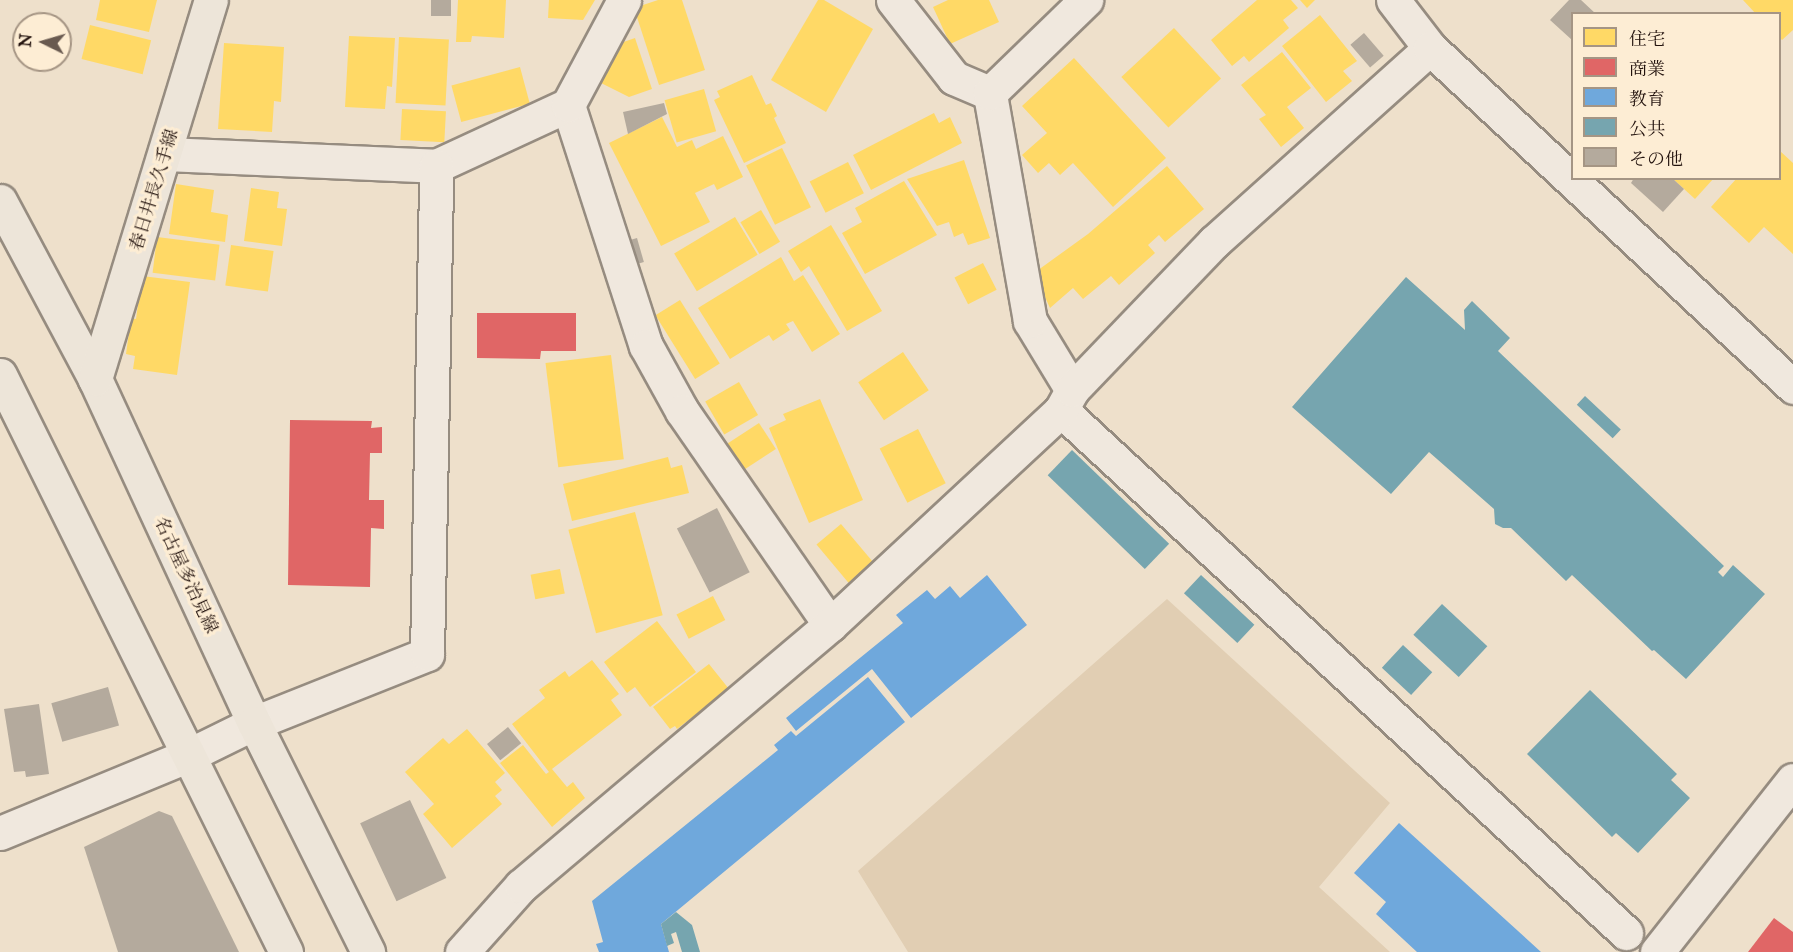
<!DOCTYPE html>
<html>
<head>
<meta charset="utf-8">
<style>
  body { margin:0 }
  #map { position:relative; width:1793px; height:952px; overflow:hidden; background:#eee0cb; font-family:"IM FELL Great Primer","Noto Serif JP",serif }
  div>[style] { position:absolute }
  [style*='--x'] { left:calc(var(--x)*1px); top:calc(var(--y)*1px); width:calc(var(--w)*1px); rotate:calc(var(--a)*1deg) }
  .green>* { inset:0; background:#e1ceb3 }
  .homes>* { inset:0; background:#ffd966; transform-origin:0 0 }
  .shops>* { inset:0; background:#e06666 }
  .schools>* { inset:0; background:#6fa8dc }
  .public>* { inset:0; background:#76a5af; transform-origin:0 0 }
  .building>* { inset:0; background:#b4aa9d; transform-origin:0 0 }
  .roads { filter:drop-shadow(2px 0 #968c80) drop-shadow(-2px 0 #968c80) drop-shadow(0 2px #968c80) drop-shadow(0 -2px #968c80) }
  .pedestrian>* { height:33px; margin:-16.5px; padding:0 16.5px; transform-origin:16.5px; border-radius:16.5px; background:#f0e8de }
  .minor>* { height:33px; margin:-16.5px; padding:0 16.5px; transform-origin:16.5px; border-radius:16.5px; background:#f0e8de }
  .tertiary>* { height:33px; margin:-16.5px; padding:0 16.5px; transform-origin:16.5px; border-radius:16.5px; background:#f0e8de }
  .primary>* { height:33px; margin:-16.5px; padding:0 16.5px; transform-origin:16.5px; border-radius:16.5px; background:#ede5d9 }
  span { translate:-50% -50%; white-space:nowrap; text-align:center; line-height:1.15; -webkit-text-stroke:6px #fdedd4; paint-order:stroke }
  .street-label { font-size:18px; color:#22120d }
  .legend { position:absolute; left:1571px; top:12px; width:210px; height:168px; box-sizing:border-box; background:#fdedd4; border:2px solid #a59584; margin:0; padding:8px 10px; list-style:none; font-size:18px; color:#22120d }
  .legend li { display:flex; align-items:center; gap:12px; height:30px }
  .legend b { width:30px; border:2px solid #a59584 }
  .north { position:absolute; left:12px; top:12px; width:60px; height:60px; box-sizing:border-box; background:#fdedd4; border:2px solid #a59584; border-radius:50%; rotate:275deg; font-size:16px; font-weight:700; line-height:24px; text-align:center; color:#22120d }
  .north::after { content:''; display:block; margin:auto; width:21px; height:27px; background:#695a50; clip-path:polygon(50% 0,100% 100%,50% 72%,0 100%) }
</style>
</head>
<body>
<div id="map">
  <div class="green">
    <div style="clip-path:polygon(1167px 599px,1390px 803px,1319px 887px,1390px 952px,908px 952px,858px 871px)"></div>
  </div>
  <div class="homes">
    <div style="clip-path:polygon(100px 0,157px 0,149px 32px,96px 20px)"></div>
    <div style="clip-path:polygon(458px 0,506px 0,504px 38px,472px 36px,471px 42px,456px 42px)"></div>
    <div style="clip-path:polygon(549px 0,595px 0,583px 20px,548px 18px)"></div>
    <div style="clip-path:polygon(658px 0,682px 0,705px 70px,659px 85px,634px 8px)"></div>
    <div style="clip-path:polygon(818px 0,824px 0,873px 29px,826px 112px,771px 80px)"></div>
    <div style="clip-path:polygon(948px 0,989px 0,999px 22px,950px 44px,933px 7px)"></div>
    <div style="clip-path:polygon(1257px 0,1291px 0,1298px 8px,1283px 20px,1289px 28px,1249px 62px,1244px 56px,1232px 66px,1211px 40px)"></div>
    <div style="clip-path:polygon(1300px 0,1315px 0,1307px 8px)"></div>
    <div style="clip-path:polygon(1743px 0,1793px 0,1793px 30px,1782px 40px,1780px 38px,1780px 14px,1756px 14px)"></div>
    <div style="clip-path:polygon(1320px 15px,1357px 61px,1343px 71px,1352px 81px,1326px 102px,1282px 46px)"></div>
    <div style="left:90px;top:25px;width:63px;height:35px;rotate:14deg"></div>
    <div style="left:1174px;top:28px;width:69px;height:72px;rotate:47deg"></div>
    <div style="clip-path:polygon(349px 36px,395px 38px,392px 87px,387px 86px,385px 109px,345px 107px)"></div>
    <div style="left:399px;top:37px;width:50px;height:66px;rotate:3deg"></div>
    <div style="clip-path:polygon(635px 38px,652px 89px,629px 97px,597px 81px,615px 45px)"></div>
    <div style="clip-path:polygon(224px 43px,284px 47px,281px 102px,274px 101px,272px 132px,218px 129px)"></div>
    <div style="clip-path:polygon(1282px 52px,1311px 88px,1287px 107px,1304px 128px,1281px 147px,1259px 119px,1266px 115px,1241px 85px)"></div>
    <div style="clip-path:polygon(1074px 58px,1166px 158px,1113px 207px,1073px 163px,1060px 175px,1049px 163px,1038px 173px,1022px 155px,1047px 133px,1022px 106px)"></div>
    <div style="left:520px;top:67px;width:38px;height:71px;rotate:75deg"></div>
    <div style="clip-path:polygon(752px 75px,766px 105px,771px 103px,777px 116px,774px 118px,786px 143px,744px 163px,714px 100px,720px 97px,717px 91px)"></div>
    <div style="left:704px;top:89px;width:44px;height:41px;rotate:74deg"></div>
    <div style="left:402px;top:109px;width:44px;height:31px;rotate:3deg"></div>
    <div style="clip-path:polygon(934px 113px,939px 123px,950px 117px,962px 143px,871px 190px,853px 155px)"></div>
    <div style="clip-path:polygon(662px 117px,677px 147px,692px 140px,696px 149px,723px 136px,743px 177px,717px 190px,714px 184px,695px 193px,710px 222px,661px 246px,609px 143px)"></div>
    <div style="left:782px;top:148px;width:66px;height:40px;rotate:64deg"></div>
    <div style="clip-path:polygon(1780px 151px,1793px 163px,1793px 254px,1764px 227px,1749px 243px,1711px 207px,1737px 178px,1780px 178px)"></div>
    <div style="clip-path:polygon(964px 160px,990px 238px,968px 245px,963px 233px,954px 237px,949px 222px,937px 226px,907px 179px)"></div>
    <div style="left:848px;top:162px;width:35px;height:43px;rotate:63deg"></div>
    <div style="clip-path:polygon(1167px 166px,1204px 209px,1165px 242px,1159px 235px,1148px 245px,1155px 253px,1119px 285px,1111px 276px,1083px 299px,1073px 288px,1050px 308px,1034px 273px,1088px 234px)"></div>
    <div style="clip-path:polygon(1672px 178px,1714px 178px,1695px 199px)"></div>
    <div style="clip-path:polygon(904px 181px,937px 235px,865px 274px,842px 233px,862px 222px,855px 208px)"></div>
    <div style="clip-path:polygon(176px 184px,214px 190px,211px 212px,228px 215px,225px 242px,169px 234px)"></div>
    <div style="clip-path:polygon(251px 188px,279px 192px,277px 208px,287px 209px,282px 246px,244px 241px)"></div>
    <div style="left:761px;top:210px;width:37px;height:24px;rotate:59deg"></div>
    <div style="left:735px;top:217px;width:44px;height:71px;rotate:59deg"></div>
    <div style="clip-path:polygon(831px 225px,882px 311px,847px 331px,809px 266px,801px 272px,788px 251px)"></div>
    <div style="left:157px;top:237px;width:63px;height:36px;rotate:7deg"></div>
    <div style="left:231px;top:245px;width:43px;height:41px;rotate:8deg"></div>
    <div style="clip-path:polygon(781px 257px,794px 281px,803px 275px,840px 334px,812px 352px,793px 321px,786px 324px,790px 330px,773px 341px,769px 335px,730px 359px,698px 308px)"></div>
    <div style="left:983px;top:263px;width:30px;height:32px;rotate:63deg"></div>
    <div style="clip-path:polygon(142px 276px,190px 282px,177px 375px,133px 369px,135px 356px,126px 354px,131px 318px,136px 319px)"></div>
    <div style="left:680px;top:300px;width:75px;height:29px;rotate:58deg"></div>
    <div style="left:903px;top:352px;width:46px;height:54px;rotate:56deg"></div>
    <div style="left:611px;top:355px;width:105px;height:66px;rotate:83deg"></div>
    <div style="left:739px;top:382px;width:38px;height:39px;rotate:60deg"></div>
    <div style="clip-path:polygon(820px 399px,863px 500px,809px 523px,769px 428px,786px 420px,783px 414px)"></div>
    <div style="left:759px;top:423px;width:31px;height:38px;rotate:57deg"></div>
    <div style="left:918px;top:429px;width:61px;height:43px;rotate:63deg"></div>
    <div style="clip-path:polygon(668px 457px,671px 468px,682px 465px,689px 493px,572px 521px,563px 484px)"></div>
    <div style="left:635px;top:512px;width:107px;height:69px;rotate:75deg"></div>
    <div style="left:841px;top:524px;width:53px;height:32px;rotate:50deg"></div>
    <div style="left:560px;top:569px;width:25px;height:30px;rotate:79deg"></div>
    <div style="left:713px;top:596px;width:27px;height:41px;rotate:63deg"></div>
    <div style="clip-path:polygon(657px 621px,696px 672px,650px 707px,635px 687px,627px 693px,604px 662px)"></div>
    <div style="clip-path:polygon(592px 660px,619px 694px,611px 700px,622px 715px,552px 769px,567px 787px,573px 782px,585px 798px,552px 827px,500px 763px,523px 745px,546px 774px,549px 772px,512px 724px,545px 698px,539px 690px,565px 671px,569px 677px)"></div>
    <div style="clip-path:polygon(709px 664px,729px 689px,677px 729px,675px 726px,670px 729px,653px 707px)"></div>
    <div style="clip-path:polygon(467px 729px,505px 773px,495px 782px,502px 790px,495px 796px,502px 804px,452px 848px,423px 814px,434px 804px,405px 772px,443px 738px,449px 744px)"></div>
  </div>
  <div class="shops">
    <div style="clip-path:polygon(477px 313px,576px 313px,576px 351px,541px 351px,540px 359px,477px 358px)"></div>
    <div style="clip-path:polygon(290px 420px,372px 421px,371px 428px,382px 427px,382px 453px,370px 453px,369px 500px,384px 500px,384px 529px,371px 528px,370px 587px,288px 585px)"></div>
    <div style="clip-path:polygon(1774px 918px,1793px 932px,1793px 952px,1748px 952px)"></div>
  </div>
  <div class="schools">
    <div style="clip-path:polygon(987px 575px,1027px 625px,911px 718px,872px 669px,796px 731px,786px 718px,903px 623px,896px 615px,927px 590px,935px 599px,950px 586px,960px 598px)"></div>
    <div style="clip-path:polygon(868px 677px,905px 722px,661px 924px,669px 952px,599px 952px,596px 944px,603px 942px,592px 901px,778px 750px,774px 745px,791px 731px,796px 736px)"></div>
    <div style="clip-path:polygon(1399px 823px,1541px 952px,1417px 952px,1376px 914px,1386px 902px,1354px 873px)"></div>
  </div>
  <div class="public">
    <div style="clip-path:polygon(1406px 277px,1465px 330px,1464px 310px,1472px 301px,1510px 338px,1498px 351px,1724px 566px,1718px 572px,1723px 577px,1733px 565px,1765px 594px,1686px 679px,1654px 650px,1652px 651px,1572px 575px,1566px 581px,1511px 528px,1503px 528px,1495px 524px,1494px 509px,1429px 452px,1391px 494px,1292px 407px)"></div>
    <div style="left:1585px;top:396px;width:49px;height:12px;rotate:43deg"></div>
    <div style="left:1072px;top:450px;width:135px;height:35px;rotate:44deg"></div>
    <div style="left:1201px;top:575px;width:73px;height:25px;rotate:43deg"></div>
    <div style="left:1442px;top:604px;width:62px;height:42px;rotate:43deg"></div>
    <div style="left:1403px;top:645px;width:40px;height:31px;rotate:43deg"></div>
    <div style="clip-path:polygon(1590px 690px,1677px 774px,1671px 780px,1690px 798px,1638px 853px,1616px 833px,1612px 837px,1527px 754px)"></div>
    <div style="clip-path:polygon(676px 912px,692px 925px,700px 952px,682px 952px,676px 932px,671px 934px,674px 943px,667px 946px,661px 924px)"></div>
  </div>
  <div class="building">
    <div style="left:431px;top:0;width:20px;height:16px"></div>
    <div style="clip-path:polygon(1569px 0,1581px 0,1596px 14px,1572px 14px,1572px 40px,1550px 20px)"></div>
    <div style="left:1364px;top:33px;width:30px;height:18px;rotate:49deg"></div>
    <div style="clip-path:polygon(664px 103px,667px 114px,628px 134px,623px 112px)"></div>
    <div style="clip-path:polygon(1634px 178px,1672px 178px,1684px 189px,1663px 212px,1631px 183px)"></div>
    <div style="left:637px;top:238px;width:25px;height:16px;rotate:74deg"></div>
    <div style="left:717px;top:508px;width:72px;height:45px;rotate:63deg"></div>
    <div style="left:108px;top:687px;width:40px;height:59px;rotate:74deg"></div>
    <div style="clip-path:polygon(39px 704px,49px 774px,26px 777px,25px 771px,14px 772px,4px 709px)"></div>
    <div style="left:508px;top:727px;width:21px;height:27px;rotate:51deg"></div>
    <div style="left:410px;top:800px;width:86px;height:55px;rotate:65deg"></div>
    <div style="clip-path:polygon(159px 811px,172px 816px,239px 952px,118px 952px,84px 847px)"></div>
  </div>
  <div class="roads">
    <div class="pedestrian">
      <div style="--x:1061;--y:410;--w:770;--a:42.79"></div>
    </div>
    <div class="minor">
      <div style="--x:893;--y:0;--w:99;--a:52"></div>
      <div style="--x:954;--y:78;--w:39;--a:23"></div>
      <div style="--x:568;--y:105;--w:253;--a:72.1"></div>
      <div style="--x:646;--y:346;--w:74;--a:61"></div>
      <div style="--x:682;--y:411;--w:260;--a:55.3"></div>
      <div style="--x:165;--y:154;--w:271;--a:2.5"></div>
      <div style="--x:436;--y:166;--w:145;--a:-24.8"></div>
      <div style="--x:568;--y:105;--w:119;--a:-61.9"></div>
      <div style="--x:1072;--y:390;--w:81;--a:-121.3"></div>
      <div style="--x:1030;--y:321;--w:231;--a:-100"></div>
      <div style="--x:990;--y:93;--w:134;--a:-44.1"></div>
      <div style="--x:0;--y:833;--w:204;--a:-22.4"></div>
      <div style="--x:189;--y:755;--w:72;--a:-26.2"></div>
      <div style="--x:254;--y:723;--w:186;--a:-21.7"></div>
      <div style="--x:427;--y:654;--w:488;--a:-88.9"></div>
      <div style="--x:462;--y:952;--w:89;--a:-48.2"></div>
      <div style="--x:521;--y:886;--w:404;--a:-40.2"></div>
      <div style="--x:830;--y:625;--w:316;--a:-42.9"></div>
      <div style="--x:1061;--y:410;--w:23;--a:-61"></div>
      <div style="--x:1072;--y:390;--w:205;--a:-46.2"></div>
      <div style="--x:1214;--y:242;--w:290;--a:-41.9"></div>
    </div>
    <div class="tertiary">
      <div style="--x:1393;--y:0;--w:61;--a:52.4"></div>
      <div style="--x:1430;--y:48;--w:497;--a:43"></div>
      <div style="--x:1657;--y:952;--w:219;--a:-51.7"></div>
    </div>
    <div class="primary">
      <div style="--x:0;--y:201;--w:202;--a:61.9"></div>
      <div style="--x:95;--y:379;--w:379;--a:65.2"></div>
      <div style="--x:254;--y:723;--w:256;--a:63.5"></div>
      <div style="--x:0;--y:375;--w:644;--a:63.63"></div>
      <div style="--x:95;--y:379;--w:396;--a:-73"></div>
    </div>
  </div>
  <div class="street-label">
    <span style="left:154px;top:190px;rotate:-73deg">春日井長久手線</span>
    <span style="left:186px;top:575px;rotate:65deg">名古屋多治見線</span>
  </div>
  <ul class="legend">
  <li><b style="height:16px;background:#ffd966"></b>住宅</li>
  <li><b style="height:16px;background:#e06666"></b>商業</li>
  <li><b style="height:16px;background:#6fa8dc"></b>教育</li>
  <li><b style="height:16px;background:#76a5af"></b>公共</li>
  <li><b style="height:16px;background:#b4aa9d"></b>その他</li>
  </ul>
  <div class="north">N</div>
</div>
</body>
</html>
